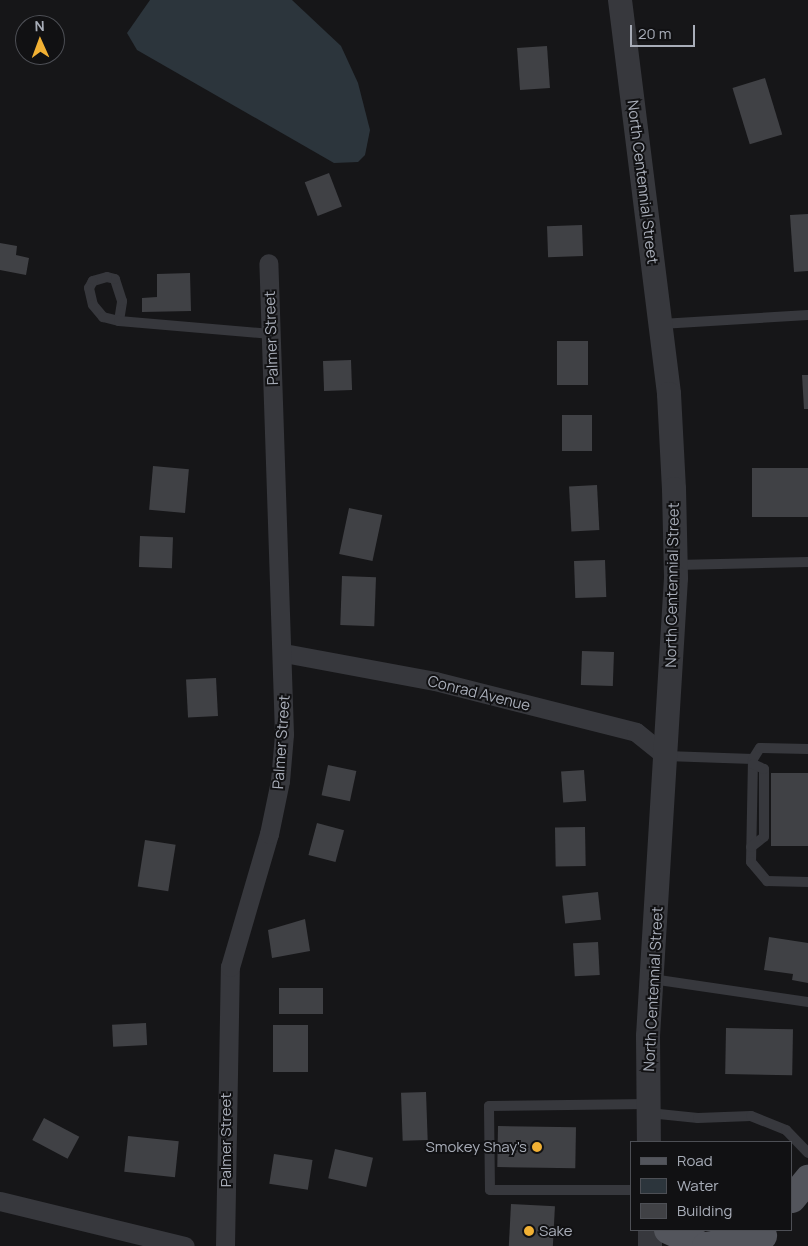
<!DOCTYPE html>
<html>
<head>
<meta charset="utf-8">
<style>
  body { margin:0 }
  #map { position:relative; width:808px; height:1246px; overflow:hidden; background:#161618; font-family:Manrope,sans-serif }
  div>[style] { position:absolute }
  [style*='--x'] { left:calc(var(--x)*1px); top:calc(var(--y)*1px); width:calc(var(--w)*1px); rotate:calc(var(--a)*1deg) }
  .water>* { inset:0; background:#2c353c }
  .building>* { inset:0; background:#404145; transform-origin:0 0 }
  .service>* { height:10px; margin:-5px; padding:0 5px; transform-origin:5px; border-radius:5px; background:#37383d }
  .minor>* { height:19px; margin:-9.5px; padding:0 9.5px; transform-origin:9.5px; border-radius:9.5px; background:#37383d }
  .tertiary>* { height:24px; margin:-12px; padding:0 12px; transform-origin:12px; border-radius:12px; background:#37383d }
  .primary>* { height:28px; margin:-14px; padding:0 14px; transform-origin:14px; border-radius:14px; background:#53555c }
  .dots>* { width:14px; height:14px; translate:-50% -50%; box-sizing:border-box; border:2px solid #111113; border-radius:50% }
  span { translate:-50% -50%; white-space:nowrap; text-align:center; line-height:1.15; -webkit-text-stroke:4px #111113; paint-order:stroke }
  .street-label { font-size:15px; color:#a8adb8 }
  .poi-label { font-size:15px; color:#a8adb8 }
  .right { translate:-100% -50%; text-align:right }
  .left { translate:0 -50%; text-align:left }
  .legend { position:absolute; left:630px; top:1141px; width:162px; height:90px; box-sizing:border-box; background:#111113; border:1px solid #4d4f55; margin:0; padding:6px 9px; list-style:none; font-size:15px; color:#a8adb8 }
  .legend li { display:flex; align-items:center; gap:10px; height:25px }
  .legend b { width:25px; border:1px solid #4d4f55 }
  .north { position:absolute; left:15px; top:15px; width:50px; height:50px; box-sizing:border-box; background:#111113; border:1px solid #4d4f55; border-radius:50%; rotate:358deg; font-size:14px; font-weight:700; line-height:20px; text-align:center; color:#a8adb8 }
  .north::after { content:''; display:block; margin:auto; width:18px; height:22px; background:#f2b134; clip-path:polygon(50% 0,100% 100%,50% 72%,0 100%) }
  .scale { position:absolute; left:630px; top:25px; width:65px; height:22px; box-sizing:border-box; border:2px solid #a8adb8; border-top:0; padding-left:6px; font-size:15px; line-height:18px; white-space:nowrap; color:#a8adb8; -webkit-text-stroke:4px #111113; paint-order:stroke }
</style>
</head>
<body>
<div id="map">
  <div class="water">
    <div style="clip-path:polygon(150px 0,292px 0,341px 46px,358px 83px,370px 130px,365px 155px,358px 162px,334px 163px,137px 50px,127px 33px)"></div>
  </div>
  <div class="building">
    <div style="left:547px;top:46px;width:42px;height:30px;rotate:86deg"></div>
    <div style="left:765px;top:78px;width:59px;height:34px;rotate:73deg"></div>
    <div style="left:329px;top:173px;width:36px;height:26px;rotate:69deg"></div>
    <div style="clip-path:polygon(808px 214px,808px 271px,794px 272px,790px 215px)"></div>
    <div style="left:582px;top:225px;width:31px;height:35px;rotate:88deg"></div>
    <div style="clip-path:polygon(0 243px,17px 246px,16px 255px,29px 258px,26px 275px,0 270px)"></div>
    <div style="clip-path:polygon(190px 273px,191px 311px,142px 312px,142px 298px,157px 297px,157px 274px)"></div>
    <div style="left:557px;top:341px;width:31px;height:44px"></div>
    <div style="left:351px;top:360px;width:30px;height:28px;rotate:88deg"></div>
    <div style="clip-path:polygon(802px 375px,808px 375px,808px 409px,804px 409px)"></div>
    <div style="left:592px;top:415px;width:36px;height:30px;rotate:90deg"></div>
    <div style="left:153px;top:466px;width:36px;height:44px;rotate:5deg"></div>
    <div style="left:808px;top:468px;width:49px;height:56px;rotate:90deg"></div>
    <div style="left:597px;top:485px;width:45px;height:28px;rotate:87deg"></div>
    <div style="left:349px;top:508px;width:34px;height:47px;rotate:12deg"></div>
    <div style="left:140px;top:536px;width:33px;height:31px;rotate:2deg"></div>
    <div style="left:605px;top:560px;width:37px;height:31px;rotate:88deg"></div>
    <div style="left:342px;top:576px;width:34px;height:49px;rotate:2deg"></div>
    <div style="left:582px;top:651px;width:32px;height:34px;rotate:2deg"></div>
    <div style="left:216px;top:678px;width:38px;height:30px;rotate:87deg"></div>
    <div style="left:328px;top:765px;width:29px;height:31px;rotate:12deg"></div>
    <div style="left:584px;top:770px;width:31px;height:23px;rotate:86deg"></div>
    <div style="left:771px;top:773px;width:37px;height:73px"></div>
    <div style="left:317px;top:823px;width:28px;height:33px;rotate:15deg"></div>
    <div style="left:585px;top:827px;width:39px;height:30px;rotate:89deg"></div>
    <div style="left:145px;top:840px;width:31px;height:47px;rotate:9deg"></div>
    <div style="left:598px;top:892px;width:28px;height:36px;rotate:84deg"></div>
    <div style="clip-path:polygon(305px 919px,310px 951px,272px 958px,268px 930px)"></div>
    <div style="clip-path:polygon(769px 937px,808px 943px,808px 983px,792px 980px,793px 974px,764px 970px)"></div>
    <div style="left:598px;top:942px;width:33px;height:25px;rotate:87deg"></div>
    <div style="left:279px;top:988px;width:44px;height:26px"></div>
    <div style="left:146px;top:1023px;width:22px;height:34px;rotate:87deg"></div>
    <div style="left:273px;top:1025px;width:35px;height:47px"></div>
    <div style="left:726px;top:1028px;width:67px;height:46px;rotate:1deg"></div>
    <div style="left:426px;top:1092px;width:48px;height:25px;rotate:88deg"></div>
    <div style="left:44px;top:1118px;width:40px;height:25px;rotate:28deg"></div>
    <div style="left:498px;top:1126px;width:78px;height:41px;rotate:1deg"></div>
    <div style="left:128px;top:1136px;width:51px;height:36px;rotate:6deg"></div>
    <div style="left:335px;top:1149px;width:39px;height:30px;rotate:13deg"></div>
    <div style="left:274px;top:1154px;width:39px;height:30px;rotate:9deg"></div>
    <div style="left:511px;top:1204px;width:44px;height:42px;rotate:3deg"></div>
  </div>
  <div class="service">
    <div style="--x:119;--y:321;--w:20;--a:-81"></div>
    <div style="--x:122;--y:301;--w:23;--a:-108"></div>
    <div style="--x:115;--y:279;--w:8;--a:-166"></div>
    <div style="--x:107;--y:277;--w:15;--a:164"></div>
    <div style="--x:93;--y:281;--w:8;--a:120"></div>
    <div style="--x:89;--y:288;--w:17;--a:77"></div>
    <div style="--x:93;--y:305;--w:16;--a:50"></div>
    <div style="--x:103;--y:317;--w:16;--a:14"></div>
    <div style="--x:119;--y:321;--w:153;--a:4.9"></div>
    <div style="--x:661;--y:324;--w:147;--a:-3.5"></div>
    <div style="--x:676;--y:565;--w:132;--a:-1.3"></div>
    <div style="--x:666;--y:756;--w:87;--a:2"></div>
    <div style="--x:753;--y:759;--w:103;--a:91.1"></div>
    <div style="--x:751;--y:862;--w:25;--a:50"></div>
    <div style="--x:767;--y:881;--w:41;--a:1.4"></div>
    <div style="--x:753;--y:759;--w:13;--a:-58"></div>
    <div style="--x:760;--y:748;--w:48;--a:1.2"></div>
    <div style="--x:751;--y:847;--w:16;--a:-38"></div>
    <div style="--x:764;--y:837;--w:68;--a:-90"></div>
    <div style="--x:764;--y:769;--w:12;--a:-156"></div>
    <div style="--x:652;--y:979;--w:158;--a:8.4"></div>
    <div style="--x:649;--y:1113;--w:49;--a:5.8"></div>
    <div style="--x:698;--y:1118;--w:53;--a:-2.2"></div>
    <div style="--x:751;--y:1116;--w:38;--a:22"></div>
    <div style="--x:786;--y:1130;--w:32;--a:46"></div>
    <div style="--x:632;--y:1190;--w:142;--a:180"></div>
    <div style="--x:490;--y:1190;--w:84;--a:-90.7"></div>
    <div style="--x:489;--y:1106;--w:160;--a:-0.7"></div>
  </div>
  <div class="minor">
    <div style="--x:284;--y:653;--w:154;--a:10.5"></div>
    <div style="--x:435;--y:681;--w:207;--a:14.2"></div>
    <div style="--x:636;--y:732;--w:38;--a:39"></div>
    <div style="--x:0;--y:1201;--w:190;--a:13.7"></div>
    <div style="--x:225;--y:1246;--w:279;--a:-89"></div>
    <div style="--x:230;--y:967;--w:139;--a:-73.7"></div>
    <div style="--x:269;--y:834;--w:54;--a:-78.3"></div>
    <div style="--x:280;--y:781;--w:47;--a:-85.1"></div>
    <div style="--x:284;--y:734;--w:471;--a:-91.9"></div>
  </div>
  <div class="tertiary">
    <div style="--x:620;--y:0;--w:397;--a:82.9"></div>
    <div style="--x:669;--y:394;--w:95;--a:87"></div>
    <div style="--x:674;--y:489;--w:89;--a:88.7"></div>
    <div style="--x:676;--y:578;--w:459;--a:93.5"></div>
    <div style="--x:648;--y:1036;--w:106;--a:89.5"></div>
    <div style="--x:650;--y:1230;--w:16;--a:90"></div>
  </div>
  <div class="primary">
    <div style="--x:792;--y:1199;--w:26;--a:-51"></div>
    <div style="--x:668;--y:1230;--w:38;--a:25"></div>
    <div style="--x:706;--y:1246;--w:58;--a:-10"></div>
  </div>
  <div class="dots">
    <div style="left:537px;top:1147px;background:#f2b134"></div>
    <div style="left:529px;top:1231px;background:#f2b134"></div>
  </div>
  <div class="street-label">
    <span style="left:643px;top:182px;rotate:83deg">North Centennial Street</span>
    <span style="left:271px;top:338px;rotate:-92deg">Palmer Street</span>
    <span style="left:672px;top:585px;rotate:-89deg">North Centennial Street</span>
    <span style="left:479px;top:693px;rotate:14deg">Conrad Avenue</span>
    <span style="left:281px;top:742px;rotate:-86deg">Palmer Street</span>
    <span style="left:653px;top:989px;rotate:-87deg">North Centennial Street</span>
    <span style="left:226px;top:1140px;rotate:-90deg">Palmer Street</span>
  </div>
  <div class="poi-label">
    <span class="right" style="left:527px;top:1147px">Smokey Shay's</span>
    <span class="left" style="left:539px;top:1231px">Sake</span>
  </div>
  <ul class="legend">
  <li><b style="height:6px;background:#53555c"></b>Road</li>
  <li><b style="height:14px;background:#2c353c"></b>Water</li>
  <li><b style="height:14px;background:#404145"></b>Building</li>
  </ul>
  <div class="north">N</div>
  <div class="scale">20 m</div>
</div>
</body>
</html>
